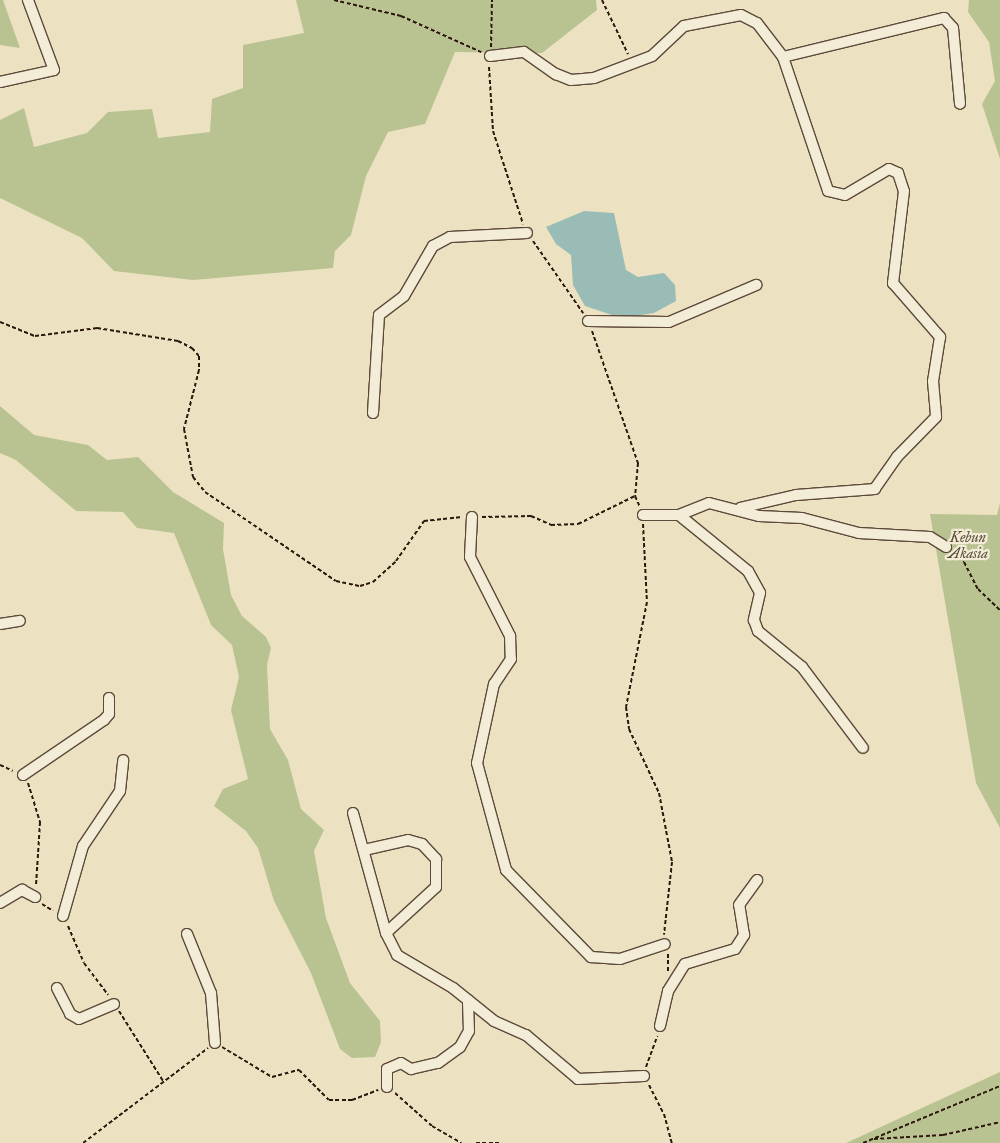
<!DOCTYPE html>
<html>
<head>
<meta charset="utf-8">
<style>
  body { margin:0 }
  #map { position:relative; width:1000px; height:1143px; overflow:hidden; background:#ece2c1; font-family:"IM FELL Great Primer",serif }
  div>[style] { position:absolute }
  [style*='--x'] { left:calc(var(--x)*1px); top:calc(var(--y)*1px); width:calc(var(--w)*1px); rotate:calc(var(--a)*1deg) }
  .green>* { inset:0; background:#b9c392 }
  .water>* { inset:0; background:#99bdb6 }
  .path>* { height:2px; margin-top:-1px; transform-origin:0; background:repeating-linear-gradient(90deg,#2d160d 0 4px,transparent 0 6.5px) }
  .roads { filter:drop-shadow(1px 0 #5d493a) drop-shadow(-1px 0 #5d493a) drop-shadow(0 1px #5d493a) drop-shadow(0 -1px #5d493a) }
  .minor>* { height:10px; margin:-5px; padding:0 5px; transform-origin:5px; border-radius:5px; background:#f3ecd7 }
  span { translate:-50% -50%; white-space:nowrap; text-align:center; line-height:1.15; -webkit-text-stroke:4.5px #f3ecd7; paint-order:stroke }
  .park-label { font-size:14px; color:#574a35; font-style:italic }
</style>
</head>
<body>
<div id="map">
  <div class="green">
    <div style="clip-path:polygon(0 0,3px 0,20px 48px,0 45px)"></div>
    <div style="clip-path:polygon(296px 0,596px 0,597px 10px,542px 53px,455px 52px,425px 124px,388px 132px,366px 176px,351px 235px,335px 251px,333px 268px,193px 280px,114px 271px,82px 238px,0 198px,0 120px,24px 108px,34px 147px,87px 133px,108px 112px,152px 109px,158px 138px,210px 132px,212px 99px,243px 88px,243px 45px,304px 33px)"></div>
    <div style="clip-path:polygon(969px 0,1000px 0,1000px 159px,982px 104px,995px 81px,989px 42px,968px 12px)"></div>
    <div style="clip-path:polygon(0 406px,34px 435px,88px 445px,107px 460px,138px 457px,173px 492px,224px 523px,223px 549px,231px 595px,242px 616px,266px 637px,271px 648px,267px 665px,270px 729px,288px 760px,301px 809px,324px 830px,314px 851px,326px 918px,350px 983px,380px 1021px,381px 1042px,375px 1057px,352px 1058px,340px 1049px,311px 973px,274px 901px,258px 848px,246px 831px,214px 806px,223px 789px,248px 779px,231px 710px,239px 677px,232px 645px,211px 625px,174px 533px,137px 528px,123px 512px,76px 511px,16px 460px,0 453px)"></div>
    <div style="clip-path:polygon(1000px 503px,1000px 828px,976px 783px,930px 514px,997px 515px)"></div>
    <div style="clip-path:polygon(1000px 1072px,1000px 1143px,846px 1143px)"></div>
  </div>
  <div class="water">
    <div style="clip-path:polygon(584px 211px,614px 213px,626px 270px,638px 277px,664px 273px,675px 285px,676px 301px,654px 313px,621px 318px,585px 306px,573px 285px,571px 255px,556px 244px,546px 227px)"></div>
  </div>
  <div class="path">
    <div style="--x:334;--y:0;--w:69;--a:13.4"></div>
    <div style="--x:401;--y:16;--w:88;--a:24.2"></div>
    <div style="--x:602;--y:0;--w:60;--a:64.3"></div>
    <div style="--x:491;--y:47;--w:47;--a:-88.8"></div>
    <div style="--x:489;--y:67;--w:64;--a:86.4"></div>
    <div style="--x:493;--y:131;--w:98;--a:72.1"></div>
    <div style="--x:533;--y:241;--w:88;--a:55.2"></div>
    <div style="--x:0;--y:322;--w:38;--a:22"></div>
    <div style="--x:35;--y:336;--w:63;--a:-7.4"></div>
    <div style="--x:97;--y:328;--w:82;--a:9.1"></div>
    <div style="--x:178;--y:341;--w:16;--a:27"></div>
    <div style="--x:192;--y:348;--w:11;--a:49"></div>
    <div style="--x:199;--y:356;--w:14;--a:90"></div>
    <div style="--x:199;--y:370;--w:61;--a:104.3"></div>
    <div style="--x:184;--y:429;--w:49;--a:79.4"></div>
    <div style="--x:193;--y:477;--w:19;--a:51"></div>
    <div style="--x:205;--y:492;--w:158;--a:34.2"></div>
    <div style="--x:336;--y:581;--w:25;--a:12"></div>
    <div style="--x:360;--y:586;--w:14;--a:-17"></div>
    <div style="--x:373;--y:582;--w:31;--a:-42"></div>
    <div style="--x:396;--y:561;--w:49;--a:-55"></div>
    <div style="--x:424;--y:521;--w:38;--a:-6"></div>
    <div style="--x:592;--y:331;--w:140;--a:70.8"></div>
    <div style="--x:638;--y:463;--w:33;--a:95"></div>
    <div style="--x:635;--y:496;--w:12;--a:66"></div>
    <div style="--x:482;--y:517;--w:49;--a:-1.2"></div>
    <div style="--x:531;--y:516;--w:22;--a:24"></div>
    <div style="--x:551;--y:525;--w:27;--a:-2"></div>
    <div style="--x:578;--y:524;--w:64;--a:-26.2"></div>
    <div style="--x:643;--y:524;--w:78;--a:87.1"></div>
    <div style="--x:647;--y:602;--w:107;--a:101.3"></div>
    <div style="--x:626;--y:707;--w:22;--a:82"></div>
    <div style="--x:629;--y:729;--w:71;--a:64.9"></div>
    <div style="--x:659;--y:793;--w:70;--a:79.3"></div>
    <div style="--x:672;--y:862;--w:73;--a:96.3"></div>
    <div style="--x:953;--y:553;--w:14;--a:39"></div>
    <div style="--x:964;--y:562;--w:30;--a:63"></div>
    <div style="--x:978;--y:589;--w:30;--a:44"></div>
    <div style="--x:0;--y:765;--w:14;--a:25"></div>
    <div style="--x:28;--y:783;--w:41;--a:72.9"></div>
    <div style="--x:40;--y:822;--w:63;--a:93.6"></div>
    <div style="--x:42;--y:904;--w:13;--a:32"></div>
    <div style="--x:68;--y:926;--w:40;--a:66.6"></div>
    <div style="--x:84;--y:963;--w:40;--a:53"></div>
    <div style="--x:668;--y:971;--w:17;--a:-90"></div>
    <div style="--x:119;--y:1011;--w:83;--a:57.8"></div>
    <div style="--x:222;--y:1047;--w:58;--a:31"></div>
    <div style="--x:272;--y:1077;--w:28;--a:-15"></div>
    <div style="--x:299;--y:1070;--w:42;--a:45"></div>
    <div style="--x:329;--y:1100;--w:23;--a:0"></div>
    <div style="--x:352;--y:1100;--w:28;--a:-21"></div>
    <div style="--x:646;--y:1067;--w:33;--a:-70"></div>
    <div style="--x:649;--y:1085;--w:33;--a:63"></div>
    <div style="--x:664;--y:1114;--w:30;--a:75"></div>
    <div style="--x:395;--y:1093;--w:50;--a:41.7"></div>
    <div style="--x:432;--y:1126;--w:34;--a:30"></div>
    <div style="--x:874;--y:1139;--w:69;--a:-3.3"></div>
    <div style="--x:943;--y:1135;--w:58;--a:-12.8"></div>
    <div style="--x:83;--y:1143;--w:157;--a:-37.2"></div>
    <div style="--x:476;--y:1143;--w:26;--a:0"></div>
    <div style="--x:863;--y:1143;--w:148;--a:-22.6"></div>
  </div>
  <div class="roads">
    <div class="minor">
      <div style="--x:490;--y:56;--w:34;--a:-7"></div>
      <div style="--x:524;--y:52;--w:39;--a:35"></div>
      <div style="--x:556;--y:74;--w:16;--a:22"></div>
      <div style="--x:571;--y:80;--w:23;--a:-5"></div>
      <div style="--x:594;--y:78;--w:62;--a:-20.8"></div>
      <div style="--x:652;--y:56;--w:44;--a:-43.2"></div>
      <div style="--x:684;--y:26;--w:58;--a:-10.9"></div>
      <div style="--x:741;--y:15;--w:18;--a:27"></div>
      <div style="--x:757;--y:23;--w:43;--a:52.6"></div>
      <div style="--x:783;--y:57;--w:141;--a:71.4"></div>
      <div style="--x:828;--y:191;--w:17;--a:13"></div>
      <div style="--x:845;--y:195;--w:51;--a:-30.6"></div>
      <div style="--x:889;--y:169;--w:10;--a:24"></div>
      <div style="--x:898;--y:173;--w:19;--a:72"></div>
      <div style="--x:904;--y:191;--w:93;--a:96.8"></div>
      <div style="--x:893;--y:283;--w:72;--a:49"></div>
      <div style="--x:940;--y:337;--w:45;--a:99"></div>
      <div style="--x:933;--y:381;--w:36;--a:85"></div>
      <div style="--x:936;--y:417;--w:56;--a:134.3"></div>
      <div style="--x:897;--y:457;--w:39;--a:125"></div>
      <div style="--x:875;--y:489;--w:79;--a:175.7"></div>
      <div style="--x:796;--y:495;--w:57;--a:166.9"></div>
      <div style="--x:783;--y:57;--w:166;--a:-13.6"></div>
      <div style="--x:944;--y:18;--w:13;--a:48"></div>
      <div style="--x:953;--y:28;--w:76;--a:84.7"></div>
      <div style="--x:0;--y:82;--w:55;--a:-12.5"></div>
      <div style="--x:54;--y:70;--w:75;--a:-110.4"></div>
      <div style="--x:588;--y:321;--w:81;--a:0.7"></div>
      <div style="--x:669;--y:322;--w:95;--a:-23"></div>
      <div style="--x:373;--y:413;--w:98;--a:-86.5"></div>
      <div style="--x:379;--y:315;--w:31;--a:-37"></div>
      <div style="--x:404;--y:296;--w:58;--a:-59.9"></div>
      <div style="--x:433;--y:246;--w:19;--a:-28"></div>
      <div style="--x:450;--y:237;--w:77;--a:-3"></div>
      <div style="--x:643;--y:515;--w:36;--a:0"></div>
      <div style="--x:679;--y:515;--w:32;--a:-22"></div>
      <div style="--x:709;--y:503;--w:52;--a:14.6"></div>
      <div style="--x:759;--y:516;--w:43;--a:2.7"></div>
      <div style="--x:802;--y:518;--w:59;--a:14.7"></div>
      <div style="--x:859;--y:533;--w:71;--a:3.2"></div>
      <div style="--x:930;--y:537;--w:19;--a:32"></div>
      <div style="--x:679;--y:515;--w:89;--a:39.1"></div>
      <div style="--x:748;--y:571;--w:25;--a:61"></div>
      <div style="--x:760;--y:593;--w:28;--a:103"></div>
      <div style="--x:754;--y:620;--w:12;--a:70"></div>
      <div style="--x:758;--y:631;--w:57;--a:39.3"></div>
      <div style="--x:802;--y:667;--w:101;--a:53"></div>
      <div style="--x:472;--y:517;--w:40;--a:92.9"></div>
      <div style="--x:470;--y:557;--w:89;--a:63.1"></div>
      <div style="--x:510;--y:636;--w:23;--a:88"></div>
      <div style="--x:511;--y:659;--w:30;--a:124"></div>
      <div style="--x:494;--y:684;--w:81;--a:102.1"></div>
      <div style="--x:477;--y:763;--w:111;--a:74.8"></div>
      <div style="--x:506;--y:870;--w:122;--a:45.7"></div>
      <div style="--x:591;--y:957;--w:29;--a:4"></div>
      <div style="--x:620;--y:959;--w:47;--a:-18.4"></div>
      <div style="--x:0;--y:624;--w:20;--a:-9"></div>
      <div style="--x:23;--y:775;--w:98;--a:-34.2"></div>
      <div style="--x:104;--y:720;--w:8;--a:-50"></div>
      <div style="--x:109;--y:714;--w:16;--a:-90"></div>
      <div style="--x:353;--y:813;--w:124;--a:74.6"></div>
      <div style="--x:386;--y:933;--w:25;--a:63"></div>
      <div style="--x:397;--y:955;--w:65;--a:30.5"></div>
      <div style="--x:453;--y:988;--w:53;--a:38.8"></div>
      <div style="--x:494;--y:1021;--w:35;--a:24"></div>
      <div style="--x:526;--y:1035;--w:68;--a:40.2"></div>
      <div style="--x:578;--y:1079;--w:66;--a:-2.6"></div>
      <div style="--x:364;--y:850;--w:45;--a:-12.8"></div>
      <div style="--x:408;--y:840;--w:15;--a:16"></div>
      <div style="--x:422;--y:844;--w:21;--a:47"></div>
      <div style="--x:436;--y:859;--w:28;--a:90"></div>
      <div style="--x:436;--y:887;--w:68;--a:137.4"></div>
      <div style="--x:0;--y:903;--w:26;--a:-31"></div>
      <div style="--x:22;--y:890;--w:15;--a:28"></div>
      <div style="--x:63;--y:916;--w:73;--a:-74.1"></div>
      <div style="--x:83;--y:846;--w:66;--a:-56.1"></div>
      <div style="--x:120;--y:791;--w:31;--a:-84"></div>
      <div style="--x:187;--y:934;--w:64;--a:67.9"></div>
      <div style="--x:211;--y:993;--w:50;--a:85.4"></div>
      <div style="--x:57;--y:988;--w:29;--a:63"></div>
      <div style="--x:70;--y:1014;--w:10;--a:29"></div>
      <div style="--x:79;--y:1019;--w:38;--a:-23"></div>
      <div style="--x:660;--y:1026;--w:36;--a:-77"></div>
      <div style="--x:668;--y:991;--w:32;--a:-58"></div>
      <div style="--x:685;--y:964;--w:52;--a:-16.7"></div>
      <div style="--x:735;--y:949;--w:17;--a:-57"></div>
      <div style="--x:744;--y:935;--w:30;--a:-99"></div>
      <div style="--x:739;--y:905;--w:31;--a:-54"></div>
      <div style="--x:387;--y:1087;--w:18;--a:-90"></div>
      <div style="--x:387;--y:1069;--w:15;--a:-23"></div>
      <div style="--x:401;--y:1063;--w:12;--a:31"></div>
      <div style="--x:411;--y:1069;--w:28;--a:-13"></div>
      <div style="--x:438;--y:1063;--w:27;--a:-36"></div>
      <div style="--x:460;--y:1047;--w:18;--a:-61"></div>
      <div style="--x:469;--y:1031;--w:31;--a:-92"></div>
    </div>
  </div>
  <div class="park-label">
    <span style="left:968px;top:546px">Kebun<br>Akasia</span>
  </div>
</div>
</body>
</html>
